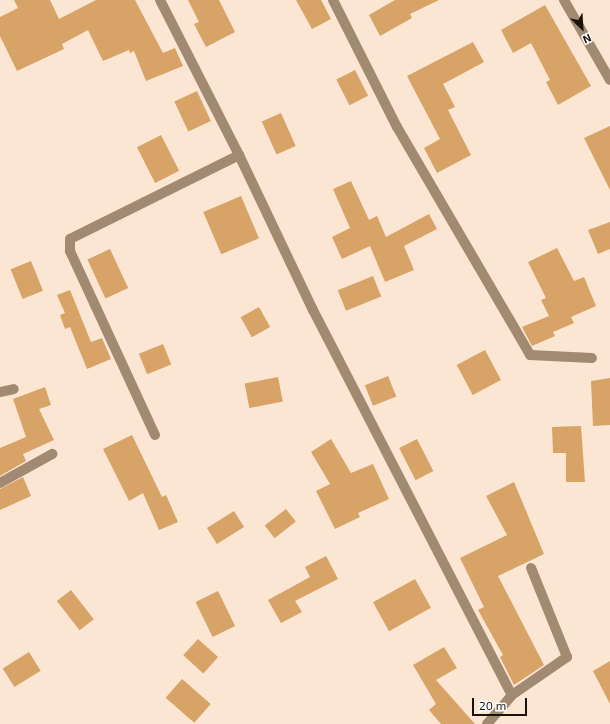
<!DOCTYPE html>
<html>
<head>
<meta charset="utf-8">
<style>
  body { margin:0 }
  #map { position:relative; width:610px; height:724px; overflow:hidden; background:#fae6d2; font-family:"Exo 2",sans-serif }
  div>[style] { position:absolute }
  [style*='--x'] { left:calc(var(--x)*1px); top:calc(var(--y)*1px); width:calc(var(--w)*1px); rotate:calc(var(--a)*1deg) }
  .building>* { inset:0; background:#d8a367; transform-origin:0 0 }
  .street>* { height:10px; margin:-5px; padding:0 5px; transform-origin:5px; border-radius:5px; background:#a28972 }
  span { translate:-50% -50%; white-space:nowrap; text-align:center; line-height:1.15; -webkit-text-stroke:3px #fff; paint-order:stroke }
  .north { position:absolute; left:562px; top:8px; width:40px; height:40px; -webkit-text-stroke:3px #fff; paint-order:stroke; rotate:155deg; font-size:11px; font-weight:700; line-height:16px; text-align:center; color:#1a130c }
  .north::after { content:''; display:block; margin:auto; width:14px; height:18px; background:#1a130c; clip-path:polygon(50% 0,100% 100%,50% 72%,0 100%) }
  .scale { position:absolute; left:472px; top:698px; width:55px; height:18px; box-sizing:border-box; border:2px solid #1a130c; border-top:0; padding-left:5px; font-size:12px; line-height:14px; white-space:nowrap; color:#1a130c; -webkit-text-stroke:3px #fff; paint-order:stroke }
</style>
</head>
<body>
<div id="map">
  <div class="building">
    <div style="clip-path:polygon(14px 0,50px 0,59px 19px,96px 0,135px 0,163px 53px,175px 48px,183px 66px,146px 81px,134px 51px,130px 53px,129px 50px,103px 61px,88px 30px,62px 44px,64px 49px,17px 71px,0 36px,0 17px,18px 8px)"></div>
    <div style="clip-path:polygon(188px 0,219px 0,235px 32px,206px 47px,194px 24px,199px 22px)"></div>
    <div style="clip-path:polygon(296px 0,321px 0,331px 19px,312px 29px)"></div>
    <div style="clip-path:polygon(395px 0,439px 0,410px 14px,412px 18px,380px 36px,369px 15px)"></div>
    <div style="clip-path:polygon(545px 5px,591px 86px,558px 105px,546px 82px,550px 80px,531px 43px,513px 53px,501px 30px)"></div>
    <div style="clip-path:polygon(473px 42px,484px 62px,443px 84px,455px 107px,448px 110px,471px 155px,437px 173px,424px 148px,440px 139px,407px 76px)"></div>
    <div style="left:355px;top:70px;width:29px;height:21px;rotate:63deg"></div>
    <div style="left:197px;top:91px;width:33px;height:25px;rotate:65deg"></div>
    <div style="left:281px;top:113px;width:36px;height:21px;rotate:66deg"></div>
    <div style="clip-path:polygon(610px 126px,610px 190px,584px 138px)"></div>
    <div style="left:161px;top:135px;width:40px;height:27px;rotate:63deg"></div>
    <div style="clip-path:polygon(351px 181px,369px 220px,377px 216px,386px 237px,429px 214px,437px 229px,404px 246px,414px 270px,385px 282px,370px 246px,342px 259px,332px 237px,350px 228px,333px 189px)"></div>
    <div style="left:241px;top:196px;width:46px;height:41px;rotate:67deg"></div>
    <div style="clip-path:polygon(610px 222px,610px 249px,598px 254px,588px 230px)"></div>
    <div style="clip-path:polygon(557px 248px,574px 281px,584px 277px,596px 306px,571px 317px,574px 323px,553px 332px,555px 336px,532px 346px,522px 327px,549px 316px,541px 300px,546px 298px,528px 262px)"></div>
    <div style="left:110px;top:249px;width:43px;height:25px;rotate:65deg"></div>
    <div style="left:31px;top:261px;width:32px;height:22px;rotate:68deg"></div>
    <div style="left:373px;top:276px;width:22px;height:38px;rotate:68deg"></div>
    <div style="clip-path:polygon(70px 290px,91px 342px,102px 338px,111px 359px,87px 369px,70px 327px,65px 329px,60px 315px,65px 313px,57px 295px)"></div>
    <div style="left:259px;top:307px;width:23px;height:21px;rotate:61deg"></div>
    <div style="left:163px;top:344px;width:22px;height:26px;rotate:68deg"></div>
    <div style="left:485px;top:350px;width:34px;height:32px;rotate:62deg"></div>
    <div style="left:388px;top:376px;width:22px;height:25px;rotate:68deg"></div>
    <div style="left:278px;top:377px;width:25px;height:34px;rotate:79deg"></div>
    <div style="clip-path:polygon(610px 378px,610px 425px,593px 426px,591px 381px)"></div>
    <div style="clip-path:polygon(45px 387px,51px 405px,39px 409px,54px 440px,23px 454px,26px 461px,0 476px,0 448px,26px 437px,13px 399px)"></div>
    <div style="clip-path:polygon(581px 426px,585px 482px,566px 482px,566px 453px,553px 453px,552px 427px)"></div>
    <div style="clip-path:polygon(132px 435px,162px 497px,166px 495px,178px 522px,159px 530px,143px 493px,129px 501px,103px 449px)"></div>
    <div style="clip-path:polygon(331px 439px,351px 473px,373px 464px,389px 499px,358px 513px,360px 517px,335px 529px,316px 491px,330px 484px,311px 452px)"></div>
    <div style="left:417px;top:439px;width:36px;height:20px;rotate:63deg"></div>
    <div style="clip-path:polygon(23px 477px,31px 496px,0 510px,0 489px)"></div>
    <div style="clip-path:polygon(514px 482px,544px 554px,498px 576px,544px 665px,514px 685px,500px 657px,503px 655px,478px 610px,484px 607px,460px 558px,507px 535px,486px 496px)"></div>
    <div style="left:286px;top:509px;width:16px;height:27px;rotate:52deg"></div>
    <div style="left:234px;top:511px;width:19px;height:32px;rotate:58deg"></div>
    <div style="clip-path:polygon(326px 556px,338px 579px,295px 601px,302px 612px,281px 623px,268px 600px,310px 577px,305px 567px)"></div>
    <div style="left:415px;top:579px;width:33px;height:48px;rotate:61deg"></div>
    <div style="left:71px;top:590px;width:37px;height:18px;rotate:52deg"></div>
    <div style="left:218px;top:591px;width:39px;height:25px;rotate:64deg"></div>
    <div style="left:198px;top:639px;width:27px;height:22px;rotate:42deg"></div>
    <div style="clip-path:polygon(444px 647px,457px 668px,436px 680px,475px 724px,441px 724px,429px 710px,436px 704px,413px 665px)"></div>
    <div style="left:29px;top:652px;width:22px;height:31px;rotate:58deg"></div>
    <div style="clip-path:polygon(610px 661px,610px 704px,593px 671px)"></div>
    <div style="left:182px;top:679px;width:38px;height:25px;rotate:41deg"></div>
  </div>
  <div class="street">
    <div style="--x:160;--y:0;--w:174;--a:63"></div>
    <div style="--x:239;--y:155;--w:172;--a:64.5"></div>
    <div style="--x:313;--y:310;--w:433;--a:62.7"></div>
    <div style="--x:333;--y:0;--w:142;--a:63.3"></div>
    <div style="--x:397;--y:127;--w:264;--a:59.7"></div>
    <div style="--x:530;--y:355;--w:62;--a:2.8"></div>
    <div style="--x:564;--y:0;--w:92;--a:60.1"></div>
    <div style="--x:0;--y:392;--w:14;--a:-12"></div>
    <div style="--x:155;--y:435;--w:203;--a:-114.8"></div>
    <div style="--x:70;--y:251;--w:12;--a:-90"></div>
    <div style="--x:70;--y:239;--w:189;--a:-26.4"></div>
    <div style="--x:0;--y:483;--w:60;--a:-29.1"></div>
    <div style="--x:487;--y:724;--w:38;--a:-49"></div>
    <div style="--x:512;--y:695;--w:67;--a:-34.6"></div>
    <div style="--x:567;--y:657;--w:96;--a:-112"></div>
  </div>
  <div class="north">N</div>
  <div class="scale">20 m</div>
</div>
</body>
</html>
